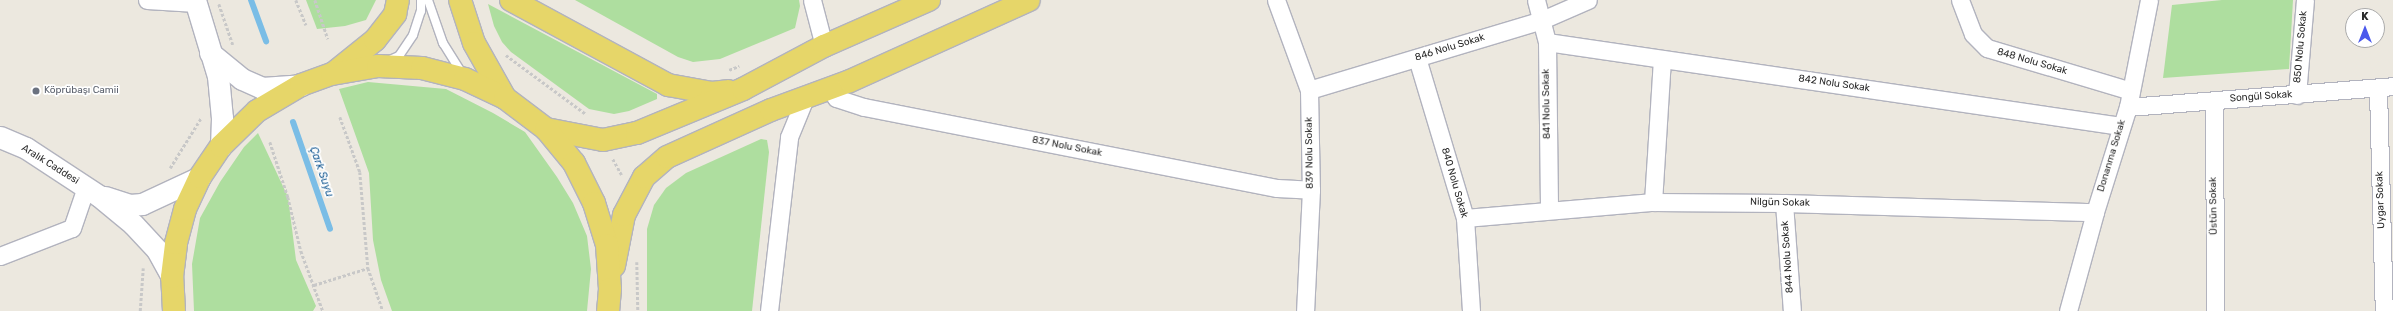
<!DOCTYPE html>
<html>
<head>
<meta charset="utf-8">
<style>
  body { margin:0 }
  #map { position:relative; width:2393px; height:311px; overflow:hidden; background:#ece8df; font-family:Rubik,sans-serif }
  div>[style] { position:absolute }
  [style*='--x'] { left:calc(var(--x)*1px); top:calc(var(--y)*1px); width:calc(var(--w)*1px); rotate:calc(var(--a)*1deg) }
  .green>* { inset:0; background:#aede9f }
  .stream>* { height:6px; margin:-3px; padding:0 3px; transform-origin:3px; border-radius:3px; background:#7abde6 }
  .path>* { height:2.5px; margin-top:-1.25px; transform-origin:0; background:repeating-linear-gradient(90deg,#c8c8c8 0 3px,transparent 0 5px) }
  .roads { filter:drop-shadow(1px 0 #b2b3be) drop-shadow(-1px 0 #b2b3be) drop-shadow(0 1px #b2b3be) drop-shadow(0 -1px #b2b3be) }
  .service>* { height:8px; margin:-4px; padding:0 4px; transform-origin:4px; border-radius:4px; background:#fff }
  .minor>* { height:17px; margin:-8.5px; padding:0 8.5px; transform-origin:8.5px; border-radius:8.5px; background:#fff }
  .tertiary>* { height:21px; margin:-10.5px; padding:0 10.5px; transform-origin:10.5px; border-radius:10.5px; background:#fff }
  .primary>* { height:22px; margin:-11px; padding:0 11px; transform-origin:11px; border-radius:11px; background:#e6d669 }
  .dots>* { width:11px; height:11px; translate:-50% -50%; box-sizing:border-box; border:2px solid #fff; border-radius:50% }
  span { translate:-50% -50%; white-space:nowrap; text-align:center; line-height:1.15; -webkit-text-stroke:3.5px #fff; paint-order:stroke }
  .street-label { font-size:10px; color:#2b2b2b }
  .worship-label { font-size:10px; color:#5b616d }
  .left { translate:0 -50%; text-align:left }
  .water-label { font-size:11px; color:#185b93; font-style:italic }
  .north { position:absolute; left:2345px; top:8px; width:40px; height:40px; box-sizing:border-box; background:#fff; border:1px solid #aaa; border-radius:50%; rotate:0deg; font-size:11px; font-weight:700; line-height:16px; text-align:center; color:#2b2b2b }
  .north::after { content:''; display:block; margin:auto; width:14px; height:18px; background:#4b58ec; clip-path:polygon(50% 0,100% 100%,50% 72%,0 100%) }
</style>
</head>
<body>
<div id="map">
  <div class="green">
    <div style="clip-path:polygon(306px 0,376px 0,366px 20px,345px 26px,317px 29px)"></div>
    <div style="clip-path:polygon(575px 0,799px 0,800px 6px,795px 28px,720px 59px,693px 62px,678px 57px)"></div>
    <div style="clip-path:polygon(2222px 0,2293px 0,2289px 69px,2163px 78px,2172px 5px)"></div>
    <div style="clip-path:polygon(488px 4px,657px 94px,657px 99px,629px 111px,614px 114px,589px 109px,511px 52px,502px 42px,494px 26px)"></div>
    <div style="clip-path:polygon(368px 82px,446px 89px,493px 113px,525px 132px,557px 177px,573px 203px,587px 236px,591px 269px,587px 311px,392px 311px,381px 280px,373px 240px,369px 173px,339px 89px)"></div>
    <div style="clip-path:polygon(258px 133px,288px 197px,296px 260px,316px 306px,313px 311px,194px 311px,192px 264px,200px 218px,220px 182px,244px 147px)"></div>
    <div style="clip-path:polygon(761px 139px,767px 140px,769px 152px,752px 311px,647px 311px,647px 229px,654px 205px,666px 188px,686px 173px)"></div>
  </div>
  <div class="stream">
    <div style="--x:251;--y:0;--w:44;--a:69.9"></div>
    <div style="--x:293;--y:122;--w:113;--a:70.9"></div>
  </div>
  <div class="path">
    <div style="--x:296;--y:0;--w:27;--a:68"></div>
    <div style="--x:315;--y:0;--w:41;--a:71.6"></div>
    <div style="--x:219;--y:4;--w:43;--a:71.1"></div>
    <div style="--x:506;--y:55;--w:99;--a:36.4"></div>
    <div style="--x:729;--y:70;--w:11;--a:-22"></div>
    <div style="--x:340;--y:117;--w:59;--a:70"></div>
    <div style="--x:360;--y:172;--w:96;--a:85.2"></div>
    <div style="--x:368;--y:268;--w:46;--a:70.8"></div>
    <div style="--x:270;--y:142;--w:58;--a:71.9"></div>
    <div style="--x:288;--y:197;--w:56;--a:76.5"></div>
    <div style="--x:301;--y:251;--w:64;--a:69.9"></div>
    <div style="--x:613;--y:159;--w:18;--a:61"></div>
    <div style="--x:170;--y:168;--w:59;--a:-58.2"></div>
    <div style="--x:637;--y:262;--w:49;--a:88.8"></div>
    <div style="--x:314;--y:285;--w:57;--a:-17.5"></div>
    <div style="--x:140;--y:311;--w:43;--a:-86"></div>
  </div>
  <div class="roads">
    <div class="service">
      <div style="--x:428;--y:0;--w:46;--a:70.8"></div>
      <div style="--x:443;--y:43;--w:38;--a:58"></div>
      <div style="--x:390;--y:60;--w:10;--a:-24"></div>
      <div style="--x:399;--y:56;--w:25;--a:-56"></div>
      <div style="--x:413;--y:35;--w:25;--a:-72"></div>
      <div style="--x:421;--y:11;--w:11;--a:-90"></div>
    </div>
    <div class="minor">
      <div style="--x:147;--y:0;--w:49;--a:3.5"></div>
      <div style="--x:812;--y:0;--w:48;--a:75.4"></div>
      <div style="--x:1276;--y:0;--w:96;--a:69.9"></div>
      <div style="--x:1309;--y:90;--w:100;--a:88.9"></div>
      <div style="--x:1311;--y:190;--w:121;--a:92.8"></div>
      <div style="--x:1536;--y:0;--w:43;--a:75.3"></div>
      <div style="--x:1547;--y:42;--w:167;--a:89.3"></div>
      <div style="--x:1960;--y:0;--w:36;--a:69"></div>
      <div style="--x:1973;--y:34;--w:20;--a:45"></div>
      <div style="--x:1987;--y:48;--w:150;--a:16.6"></div>
      <div style="--x:1547;--y:42;--w:580;--a:8.33"></div>
      <div style="--x:1417;--y:58;--w:167;--a:73.3"></div>
      <div style="--x:1465;--y:218;--w:93;--a:86.3"></div>
      <div style="--x:831;--y:89;--w:10;--a:61"></div>
      <div style="--x:836;--y:98;--w:29;--a:18"></div>
      <div style="--x:864;--y:107;--w:421;--a:11.1"></div>
      <div style="--x:1277;--y:188;--w:34;--a:3"></div>
      <div style="--x:2378;--y:89;--w:222;--a:88.5"></div>
      <div style="--x:1309;--y:90;--w:243;--a:-16.7"></div>
      <div style="--x:1542;--y:20;--w:50;--a:-23.5"></div>
      <div style="--x:2297;--y:95;--w:95;--a:-85.2"></div>
      <div style="--x:2214;--y:101;--w:210;--a:89.7"></div>
      <div style="--x:2128;--y:107;--w:266;--a:-4.5"></div>
      <div style="--x:1653;--y:202;--w:143;--a:-86.4"></div>
      <div style="--x:1784;--y:203;--w:108;--a:85.8"></div>
      <div style="--x:1465;--y:218;--w:189;--a:-4.9"></div>
      <div style="--x:1653;--y:202;--w:131;--a:0.4"></div>
      <div style="--x:1784;--y:203;--w:311;--a:1.7"></div>
      <div style="--x:0;--y:256;--w:77;--a:-21.3"></div>
      <div style="--x:72;--y:228;--w:43;--a:-71.1"></div>
      <div style="--x:769;--y:311;--w:175;--a:-83.4"></div>
      <div style="--x:789;--y:137;--w:42;--a:-67.7"></div>
      <div style="--x:2068;--y:311;--w:103;--a:-74.7"></div>
      <div style="--x:2095;--y:212;--w:110;--a:-72.6"></div>
      <div style="--x:2128;--y:107;--w:109;--a:-78.9"></div>
    </div>
    <div class="tertiary">
      <div style="--x:195;--y:0;--w:79;--a:73.2"></div>
      <div style="--x:218;--y:76;--w:42;--a:84.6"></div>
      <div style="--x:222;--y:118;--w:28;--a:92"></div>
      <div style="--x:210;--y:53;--w:41;--a:39.1"></div>
      <div style="--x:242;--y:79;--w:22;--a:24"></div>
      <div style="--x:262;--y:88;--w:39;--a:-4"></div>
      <div style="--x:0;--y:137;--w:28;--a:23"></div>
      <div style="--x:26;--y:148;--w:87;--a:33.3"></div>
      <div style="--x:99;--y:196;--w:44;--a:39.5"></div>
      <div style="--x:133;--y:224;--w:35;--a:47"></div>
      <div style="--x:157;--y:250;--w:31;--a:61"></div>
      <div style="--x:105;--y:197;--w:26;--a:18"></div>
      <div style="--x:130;--y:205;--w:12;--a:-5"></div>
      <div style="--x:142;--y:204;--w:64;--a:-25"></div>
    </div>
    <div class="primary">
      <div style="--x:460;--y:0;--w:45;--a:72"></div>
      <div style="--x:474;--y:43;--w:63;--a:60.6"></div>
      <div style="--x:511;--y:0;--w:179;--a:28.4"></div>
      <div style="--x:668;--y:85;--w:45;--a:10.3"></div>
      <div style="--x:712;--y:93;--w:16;--a:-7"></div>
      <div style="--x:335;--y:72;--w:51;--a:-38.7"></div>
      <div style="--x:375;--y:40;--w:33;--a:-52"></div>
      <div style="--x:395;--y:14;--w:14;--a:-78"></div>
      <div style="--x:546;--y:129;--w:58;--a:10.9"></div>
      <div style="--x:603;--y:140;--w:35;--a:-12"></div>
      <div style="--x:637;--y:133;--w:115;--a:-22.5"></div>
      <div style="--x:743;--y:89;--w:92;--a:-28"></div>
      <div style="--x:824;--y:46;--w:115;--a:-23.7"></div>
      <div style="--x:614;--y:266;--w:52;--a:-78.9"></div>
      <div style="--x:624;--y:215;--w:43;--a:-62.2"></div>
      <div style="--x:644;--y:177;--w:30;--a:-41"></div>
      <div style="--x:667;--y:157;--w:114;--a:-24.3"></div>
      <div style="--x:771;--y:110;--w:84;--a:-20.2"></div>
      <div style="--x:850;--y:81;--w:196;--a:-24.3"></div>
      <div style="--x:174;--y:311;--w:34;--a:-93"></div>
      <div style="--x:172;--y:277;--w:34;--a:-83"></div>
      <div style="--x:176;--y:243;--w:35;--a:-75"></div>
      <div style="--x:185;--y:209;--w:35;--a:-65"></div>
      <div style="--x:200;--y:177;--w:37;--a:-56"></div>
      <div style="--x:221;--y:146;--w:50;--a:-44.2"></div>
      <div style="--x:257;--y:111;--w:51;--a:-30.6"></div>
      <div style="--x:301;--y:85;--w:33;--a:-20"></div>
      <div style="--x:332;--y:74;--w:47;--a:-9.9"></div>
      <div style="--x:378;--y:66;--w:44;--a:2.6"></div>
      <div style="--x:422;--y:68;--w:44;--a:14.3"></div>
      <div style="--x:465;--y:79;--w:44;--a:25.4"></div>
      <div style="--x:505;--y:98;--w:51;--a:37.1"></div>
      <div style="--x:546;--y:129;--w:44;--a:50.5"></div>
      <div style="--x:574;--y:163;--w:45;--a:63.4"></div>
      <div style="--x:594;--y:203;--w:44;--a:72.8"></div>
      <div style="--x:607;--y:245;--w:44;--a:86.1"></div>
      <div style="--x:610;--y:289;--w:22;--a:95"></div>
    </div>
  </div>
  <div class="dots">
    <div style="left:36px;top:91px;background:#6b7280"></div>
  </div>
  <div class="street-label">
    <span style="left:2301px;top:47px;rotate:-85deg">850 Nolu Sokak</span>
    <span style="left:1450px;top:48px;rotate:-17deg">846 Nolu Sokak</span>
    <span style="left:2032px;top:62px;rotate:16deg">848 Nolu Sokak</span>
    <span style="left:1834px;top:84px;rotate:8deg">842 Nolu Sokak</span>
    <span style="left:2261px;top:97px;rotate:-4deg">Songül Sokak</span>
    <span style="left:1547px;top:104px;rotate:-91deg">841 Nolu Sokak</span>
    <span style="left:1067px;top:147px;rotate:11deg">837 Nolu Sokak</span>
    <span style="left:1310px;top:153px;rotate:-91deg">839 Nolu Sokak</span>
    <span style="left:2112px;top:156px;rotate:-73deg">Donanma Sokak</span>
    <span style="left:50px;top:165px;rotate:32deg">Aralık Caddesi</span>
    <span style="left:1454px;top:183px;rotate:74deg">840 Nolu Sokak</span>
    <span style="left:2381px;top:200px;rotate:-92deg">Uygar Sokak</span>
    <span style="left:1780px;top:203px;rotate:1deg">Nilgün Sokak</span>
    <span style="left:2214px;top:206px;rotate:-91deg">Üstün Sokak</span>
    <span style="left:1788px;top:257px;rotate:-94deg">844 Nolu Sokak</span>
  </div>
  <div class="worship-label">
    <span class="left" style="left:44px;top:91px">Köprübaşı Camii</span>
  </div>
  <div class="water-label">
    <span style="left:321px;top:172px;rotate:71deg">Çark Suyu</span>
  </div>
  <div class="north">K</div>
</div>
</body>
</html>
